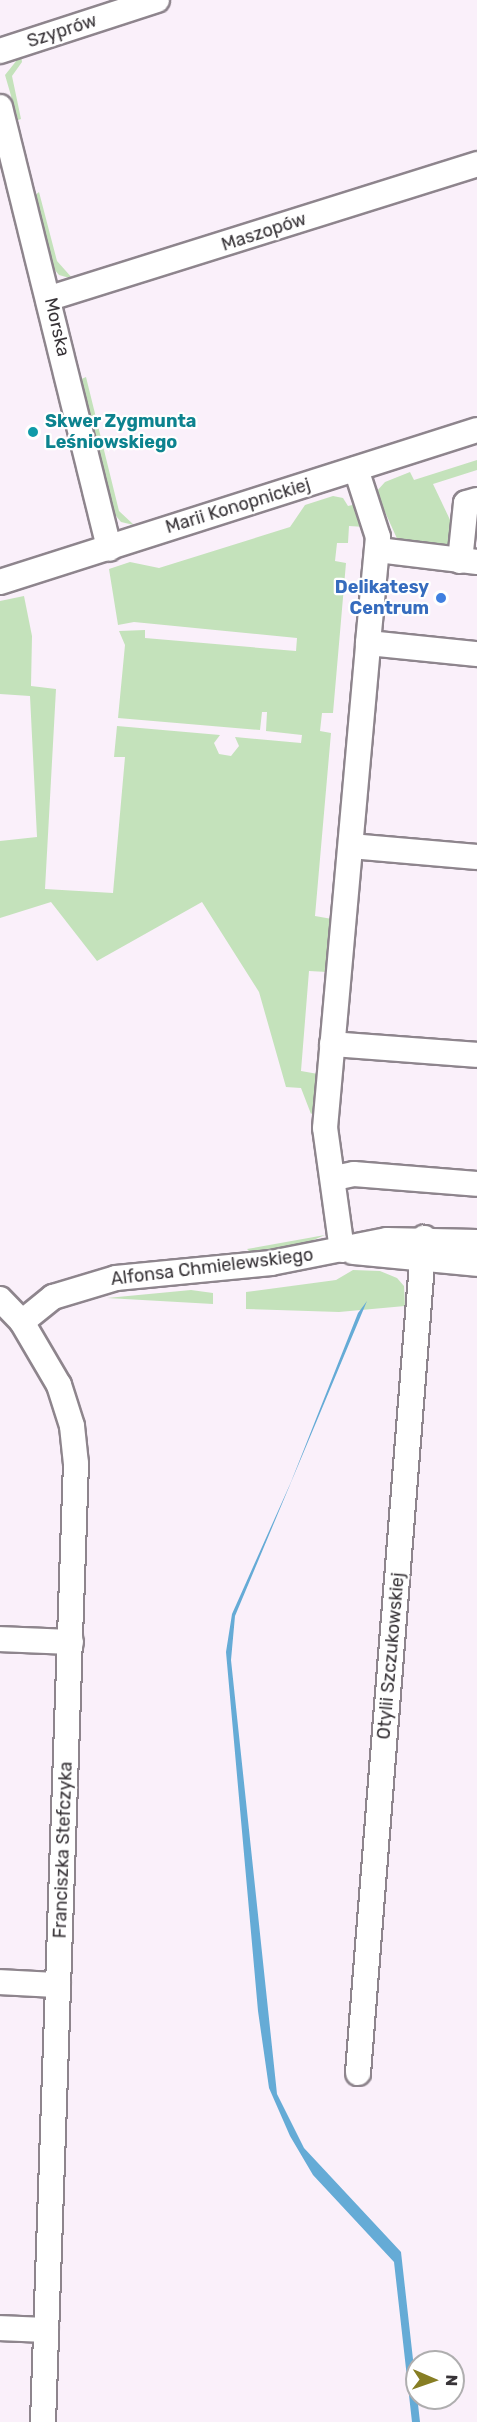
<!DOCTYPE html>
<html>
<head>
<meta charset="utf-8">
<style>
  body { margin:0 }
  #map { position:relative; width:477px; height:2422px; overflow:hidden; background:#faf0fa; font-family:Rubik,sans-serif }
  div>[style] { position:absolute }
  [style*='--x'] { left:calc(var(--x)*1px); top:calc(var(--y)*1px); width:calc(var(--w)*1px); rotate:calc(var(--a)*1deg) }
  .green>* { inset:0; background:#c4e2bb }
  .water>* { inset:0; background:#65abd6 }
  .roads { filter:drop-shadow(2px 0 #8e858d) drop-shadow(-2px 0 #8e858d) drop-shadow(0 2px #8e858d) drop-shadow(0 -2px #8e858d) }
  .street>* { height:24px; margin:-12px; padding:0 12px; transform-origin:12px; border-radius:12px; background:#fff }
  .dots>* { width:16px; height:16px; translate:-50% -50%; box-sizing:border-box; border:3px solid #fff; border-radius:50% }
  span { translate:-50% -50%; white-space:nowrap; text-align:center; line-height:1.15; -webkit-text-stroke:4.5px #fff; paint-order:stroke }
  .street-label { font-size:18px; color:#383438 }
  .culture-label { font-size:18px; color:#0d838f; font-weight:700 }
  .left { translate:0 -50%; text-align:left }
  .shop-label { font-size:18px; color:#366cbe; font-weight:700 }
  .right { translate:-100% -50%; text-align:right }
  .north { position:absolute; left:405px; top:2350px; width:60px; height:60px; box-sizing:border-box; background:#fff; border:2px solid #afaeaf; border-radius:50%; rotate:92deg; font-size:16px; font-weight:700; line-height:24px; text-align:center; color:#383438 }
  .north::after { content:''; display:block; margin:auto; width:21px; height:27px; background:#877e24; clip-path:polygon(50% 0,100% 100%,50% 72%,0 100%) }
</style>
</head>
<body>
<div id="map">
  <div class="green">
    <div style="clip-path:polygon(21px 55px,22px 62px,12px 76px,21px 119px,18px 120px,5px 75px)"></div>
    <div style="clip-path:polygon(39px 192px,57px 261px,73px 279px,59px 275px,51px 265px,34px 196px)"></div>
    <div style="clip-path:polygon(86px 377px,119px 511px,134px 525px,121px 522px,112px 511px,79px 380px)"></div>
    <div style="clip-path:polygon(477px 460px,477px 470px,433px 484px,452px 524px,448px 545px,443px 548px,399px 543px,376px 492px,385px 482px,410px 472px,414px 480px)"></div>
    <div style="clip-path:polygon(333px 496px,343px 498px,348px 506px,357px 504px,365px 527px,349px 526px,348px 543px,337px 543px,335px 561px,346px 563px,333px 713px,322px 713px,320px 731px,331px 733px,315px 916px,332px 919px,327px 972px,309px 971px,301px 1071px,318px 1074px,315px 1111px,311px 1114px,301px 1088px,286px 1087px,259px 992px,202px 902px,97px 961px,51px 902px,0 918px,0 841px,37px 837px,30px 696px,0 694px,0 601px,24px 596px,32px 636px,31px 686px,56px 689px,45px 889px,113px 893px,125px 757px,114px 757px,117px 726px,220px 735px,214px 743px,219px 754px,231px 756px,239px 746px,235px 737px,301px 743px,302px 735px,266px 731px,267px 712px,262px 712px,260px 730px,118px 718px,125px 645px,119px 631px,145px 630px,145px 638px,296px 651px,297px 638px,134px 622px,118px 625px,109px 569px,130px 562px,159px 568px,290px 527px,305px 505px)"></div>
    <div style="clip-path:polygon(325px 1235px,297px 1247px,252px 1254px,247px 1249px)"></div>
    <div style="clip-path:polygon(353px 1270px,380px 1271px,397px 1278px,404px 1286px,405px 1306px,339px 1312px,246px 1309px,246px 1292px,336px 1280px)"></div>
    <div style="clip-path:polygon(191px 1290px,213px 1293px,213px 1304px,107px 1298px)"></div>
  </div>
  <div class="water">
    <div style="clip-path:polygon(367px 1301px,235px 1616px,231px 1660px,277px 2094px,304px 2148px,401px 2252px,420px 2422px,412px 2422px,394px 2262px,313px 2175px,290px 2136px,269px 2088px,258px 2011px,226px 1652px,232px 1614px,291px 1482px,358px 1313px)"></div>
  </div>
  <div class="roads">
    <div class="street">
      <div style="--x:0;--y:51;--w:165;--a:-18"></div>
      <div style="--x:0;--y:107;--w:455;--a:76.1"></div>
      <div style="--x:50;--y:298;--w:448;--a:-17.4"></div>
      <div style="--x:356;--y:469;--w:71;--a:72.1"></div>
      <div style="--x:378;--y:537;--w:106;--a:95.4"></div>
      <div style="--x:378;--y:550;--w:100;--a:6.9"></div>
      <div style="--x:460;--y:561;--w:58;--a:-84.1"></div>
      <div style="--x:466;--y:503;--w:11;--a:-15"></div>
      <div style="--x:0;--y:582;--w:501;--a:-17.67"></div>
      <div style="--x:351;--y:846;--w:126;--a:5"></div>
      <div style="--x:332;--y:1044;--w:145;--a:4.3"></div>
      <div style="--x:335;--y:1178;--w:19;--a:-12"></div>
      <div style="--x:354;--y:1174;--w:123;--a:4.6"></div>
      <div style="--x:342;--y:1250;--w:123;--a:-97.9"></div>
      <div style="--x:325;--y:1128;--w:487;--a:-84.9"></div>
      <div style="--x:368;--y:643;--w:110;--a:5.8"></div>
      <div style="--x:353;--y:1252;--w:125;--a:5.5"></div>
      <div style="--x:0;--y:1299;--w:32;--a:46"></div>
      <div style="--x:22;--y:1322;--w:73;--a:59.6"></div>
      <div style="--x:59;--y:1385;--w:43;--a:72.4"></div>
      <div style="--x:72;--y:1426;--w:37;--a:84"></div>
      <div style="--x:76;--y:1463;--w:960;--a:91.97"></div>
      <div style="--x:22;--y:1322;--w:40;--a:-39"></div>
      <div style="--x:53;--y:1297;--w:66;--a:-16.8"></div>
      <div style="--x:116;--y:1278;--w:156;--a:-5.5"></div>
      <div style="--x:271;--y:1263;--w:118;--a:-11.2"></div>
      <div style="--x:387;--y:1240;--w:90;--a:1.3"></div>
      <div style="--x:0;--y:1639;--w:71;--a:2.4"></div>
      <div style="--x:0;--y:1982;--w:58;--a:3"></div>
      <div style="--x:358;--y:2073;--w:838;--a:-85.48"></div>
      <div style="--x:0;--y:2328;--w:46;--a:2.5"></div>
    </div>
  </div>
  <div class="dots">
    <div style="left:33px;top:432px;background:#0f9aa8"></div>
    <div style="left:441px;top:598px;background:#3f7fe0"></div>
  </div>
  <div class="street-label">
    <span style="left:62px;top:31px;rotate:-18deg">Szyprów</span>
    <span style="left:264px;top:232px;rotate:-18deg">Maszopów</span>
    <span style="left:57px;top:327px;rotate:77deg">Morska</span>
    <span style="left:238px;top:506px;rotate:-17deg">Marii Konopnickiej</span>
    <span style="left:212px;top:1267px;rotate:-7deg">Alfonsa Chmielewskiego</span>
    <span style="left:391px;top:1656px;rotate:-85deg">Otylii Szczukowskiej</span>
    <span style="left:63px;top:1850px;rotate:-88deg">Franciszka Stefczyka</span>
  </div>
  <div class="culture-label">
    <span class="left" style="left:45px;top:432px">Skwer Zygmunta<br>Leśniowskiego</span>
  </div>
  <div class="shop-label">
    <span class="right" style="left:429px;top:598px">Delikatesy<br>Centrum</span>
  </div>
  <div class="north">N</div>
</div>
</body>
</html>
